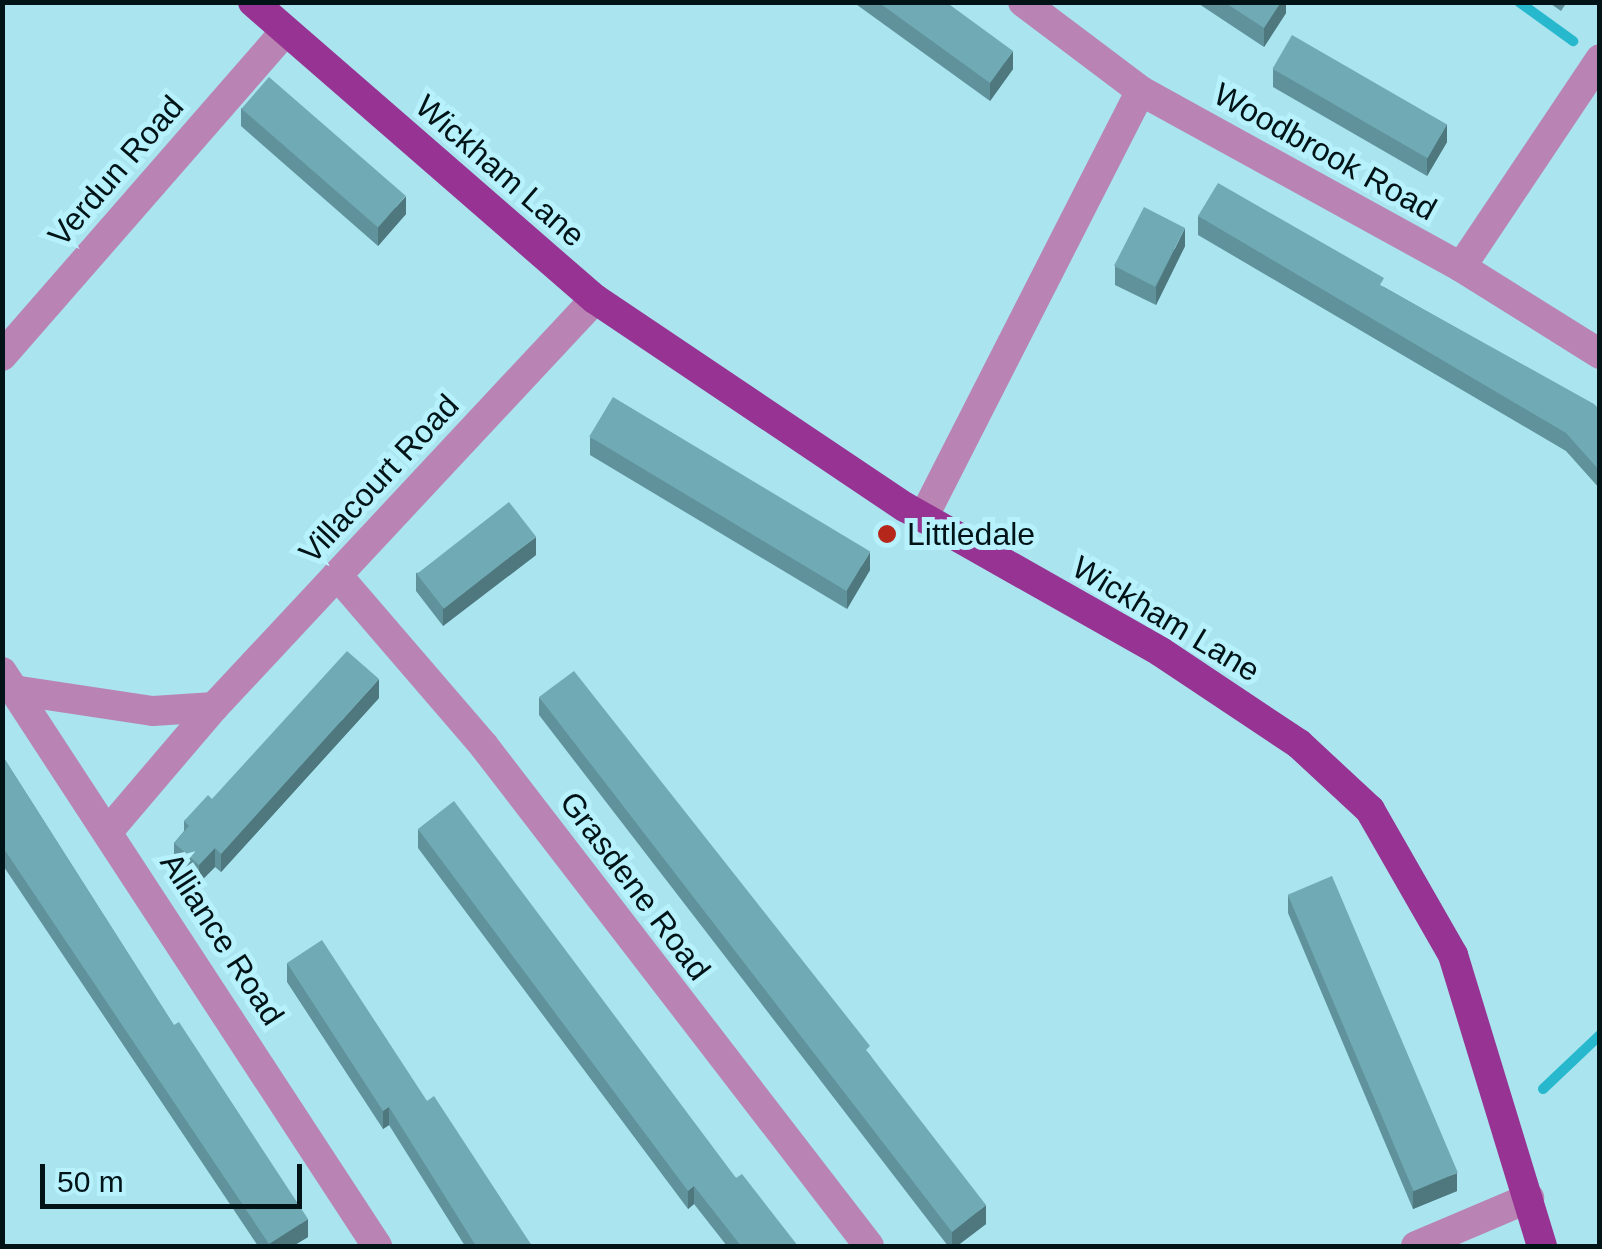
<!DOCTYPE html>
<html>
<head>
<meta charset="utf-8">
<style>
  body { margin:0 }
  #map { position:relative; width:1602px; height:1249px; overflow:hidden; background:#a9e4ef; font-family:Arial,sans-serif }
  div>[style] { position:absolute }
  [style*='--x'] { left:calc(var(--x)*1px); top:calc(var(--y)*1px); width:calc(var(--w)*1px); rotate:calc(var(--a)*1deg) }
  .stream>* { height:10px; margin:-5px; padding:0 5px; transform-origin:5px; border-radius:5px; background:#27b8cd }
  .street>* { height:30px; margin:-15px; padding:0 15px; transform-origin:15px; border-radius:15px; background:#b984b4 }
  .primary>* { height:30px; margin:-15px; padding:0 15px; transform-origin:15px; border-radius:15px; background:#973392 }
  .wall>* { inset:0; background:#60929b }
  .shaded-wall>* { inset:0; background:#4e777e }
  .building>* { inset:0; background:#70aab4; transform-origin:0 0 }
  .dots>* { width:28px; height:28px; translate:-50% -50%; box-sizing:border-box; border:5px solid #b6f1fc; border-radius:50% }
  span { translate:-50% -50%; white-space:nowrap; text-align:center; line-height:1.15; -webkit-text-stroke:10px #b6f1fc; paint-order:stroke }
  .street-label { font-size:32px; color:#001317 }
  .poi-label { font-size:32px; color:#001317 }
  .left { translate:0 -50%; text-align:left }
  .frame { position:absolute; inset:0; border:5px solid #001317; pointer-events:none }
  .scale { position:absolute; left:40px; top:1164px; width:262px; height:45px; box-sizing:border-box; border:5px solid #001317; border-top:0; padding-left:12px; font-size:30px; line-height:35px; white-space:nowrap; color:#001317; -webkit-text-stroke:8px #b6f1fc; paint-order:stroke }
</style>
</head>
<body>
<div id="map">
  <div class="stream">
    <div style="--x:1519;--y:2;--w:67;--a:35.8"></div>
    <div style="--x:1543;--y:1089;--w:79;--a:-43.5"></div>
  </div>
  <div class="street">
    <div style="--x:1023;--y:2;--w:148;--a:37"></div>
    <div style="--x:1141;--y:91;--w:365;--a:28.8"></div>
    <div style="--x:1461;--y:267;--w:164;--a:32"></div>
    <div style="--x:1461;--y:267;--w:250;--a:-56.2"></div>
    <div style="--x:2;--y:356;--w:430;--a:-48.9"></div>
    <div style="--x:923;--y:518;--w:479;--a:-63"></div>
    <div style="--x:337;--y:575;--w:225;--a:49.3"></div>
    <div style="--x:484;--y:746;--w:631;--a:52.4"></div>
    <div style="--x:2;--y:672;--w:686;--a:56.84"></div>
    <div style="--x:20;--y:691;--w:134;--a:8.6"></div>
    <div style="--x:153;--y:711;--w:61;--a:-3.8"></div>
    <div style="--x:214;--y:707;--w:558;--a:-46.96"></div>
    <div style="--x:110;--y:829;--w:160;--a:-49.6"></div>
    <div style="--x:1416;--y:1246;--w:123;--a:-23"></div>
  </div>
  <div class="primary">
    <div style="--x:253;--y:2;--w:453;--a:41"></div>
    <div style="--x:595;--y:299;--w:373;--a:33.9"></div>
    <div style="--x:905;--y:507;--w:294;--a:29.5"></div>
    <div style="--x:1161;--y:652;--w:166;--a:33.7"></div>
    <div style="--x:1299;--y:744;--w:97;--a:42.9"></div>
    <div style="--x:1370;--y:810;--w:167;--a:60.2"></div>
    <div style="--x:1453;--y:955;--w:304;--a:73"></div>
  </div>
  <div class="wall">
    <div style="clip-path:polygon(853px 2px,946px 2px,1013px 69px,990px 101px)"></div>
    <div style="clip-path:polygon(1196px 2px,1286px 2px,1286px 13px,1264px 47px)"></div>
    <div style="clip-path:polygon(1548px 2px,1567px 2px,1561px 11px)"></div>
    <div style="clip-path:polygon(1273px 69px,1447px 142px,1427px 176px,1273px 87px)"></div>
    <div style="clip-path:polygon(241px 108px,406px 214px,378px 246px,241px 126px)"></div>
    <div style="clip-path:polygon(1198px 216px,1384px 287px,1600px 410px,1600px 489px,1566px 451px,1198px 235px)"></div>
    <div style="clip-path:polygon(1185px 246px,1156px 305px,1115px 285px,1115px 266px)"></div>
    <div style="clip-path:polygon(590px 437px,870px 570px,847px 609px,590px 455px)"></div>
    <div style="clip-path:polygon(536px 555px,443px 626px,416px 591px,416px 573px)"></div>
    <div style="clip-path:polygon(539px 697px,870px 1055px,986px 1224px,957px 1246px,948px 1246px,539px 715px)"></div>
    <div style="clip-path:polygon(379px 698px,221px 872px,215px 867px,199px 883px,174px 861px,174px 843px,184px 831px,184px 821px,212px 799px)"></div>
    <div style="clip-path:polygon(2px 755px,308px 1237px,293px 1246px,258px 1246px,2px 864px)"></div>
    <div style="clip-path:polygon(418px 829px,736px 1178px,798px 1246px,727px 1246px,694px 1204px,688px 1209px,418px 848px)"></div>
    <div style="clip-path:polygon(1288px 895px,1457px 1191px,1413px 1209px,1288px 913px)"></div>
    <div style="clip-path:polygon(287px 963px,427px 1101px,532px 1246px,465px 1246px,389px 1125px,383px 1129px,287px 982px)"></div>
  </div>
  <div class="shaded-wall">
    <div style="clip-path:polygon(1281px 2px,1286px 2px,1286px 13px,1264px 47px,1264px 28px)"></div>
    <div style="clip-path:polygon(1013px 51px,1013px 69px,990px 101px,990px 83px)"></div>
    <div style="clip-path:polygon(1447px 124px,1447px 142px,1427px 176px,1427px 158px)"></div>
    <div style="clip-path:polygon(406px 196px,406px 214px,378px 246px,378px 227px)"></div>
    <div style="clip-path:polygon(1185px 228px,1185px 246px,1156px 305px,1156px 287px)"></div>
    <div style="clip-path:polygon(536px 537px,536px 555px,443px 626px,443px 607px)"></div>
    <div style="clip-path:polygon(870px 552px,870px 570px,847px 609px,847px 590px)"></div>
    <div style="clip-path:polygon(379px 679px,379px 698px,221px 872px,221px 854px)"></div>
    <div style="clip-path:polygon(215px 848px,215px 867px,199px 883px,199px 865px)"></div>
    <div style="clip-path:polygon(389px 1107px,389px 1125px,383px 1129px,383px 1111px)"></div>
    <div style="clip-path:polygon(1457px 1173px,1457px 1191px,1413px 1209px,1413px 1190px)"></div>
    <div style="clip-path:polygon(694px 1186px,694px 1204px,688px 1209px,688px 1191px)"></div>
    <div style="clip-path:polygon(986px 1205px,986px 1224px,957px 1246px,952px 1246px,952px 1232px)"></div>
    <div style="clip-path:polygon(308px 1219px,308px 1237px,293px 1246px,269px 1246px,269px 1244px)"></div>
  </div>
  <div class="building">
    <div style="clip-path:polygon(878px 2px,946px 2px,1013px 51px,990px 83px)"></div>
    <div style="clip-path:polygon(1224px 2px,1281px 2px,1264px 28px)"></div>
    <div style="left:1292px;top:35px;width:179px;height:39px;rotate:30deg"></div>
    <div style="left:269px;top:77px;width:181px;height:42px;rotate:41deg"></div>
    <div style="clip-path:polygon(1218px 183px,1384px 278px,1380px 285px,1594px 404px,1600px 410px,1600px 471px,1566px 433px,1198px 216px)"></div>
    <div style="left:1144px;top:207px;width:46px;height:66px;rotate:27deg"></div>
    <div style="left:613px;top:397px;width:300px;height:46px;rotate:31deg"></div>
    <div style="left:509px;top:502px;width:44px;height:117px;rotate:52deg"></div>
    <div style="clip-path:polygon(347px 651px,379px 679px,221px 854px,215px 848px,199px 865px,174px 843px,189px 826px,184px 821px,208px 795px,212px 799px)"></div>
    <div style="clip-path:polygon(574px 671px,870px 1046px,866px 1050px,986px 1205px,952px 1232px,539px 697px)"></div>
    <div style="clip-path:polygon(2px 755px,174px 1025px,179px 1022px,308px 1219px,269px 1244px,2px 846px)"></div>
    <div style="clip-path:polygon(454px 801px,736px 1178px,742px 1174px,798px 1246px,741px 1246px,694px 1186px,688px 1191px,418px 829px)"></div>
    <div style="left:1332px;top:876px;width:322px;height:48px;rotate:67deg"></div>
    <div style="clip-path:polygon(322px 940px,427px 1101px,434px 1096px,532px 1246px,476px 1246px,389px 1107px,383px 1111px,287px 963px)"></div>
  </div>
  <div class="dots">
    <div style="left:887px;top:534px;background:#b5271a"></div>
  </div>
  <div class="street-label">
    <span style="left:1325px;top:152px;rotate:29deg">Woodbrook Road</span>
    <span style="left:116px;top:171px;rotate:-49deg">Verdun Road</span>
    <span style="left:500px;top:171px;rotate:41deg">Wickham Lane</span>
    <span style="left:379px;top:479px;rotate:-47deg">Villacourt Road</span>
    <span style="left:1166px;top:619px;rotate:31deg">Wickham Lane</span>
    <span style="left:635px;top:886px;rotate:53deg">Grasdene Road</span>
    <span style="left:222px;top:939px;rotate:57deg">Alliance Road</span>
  </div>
  <div class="poi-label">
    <span class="left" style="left:907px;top:534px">Littledale</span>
  </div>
  <div class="frame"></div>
  <div class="scale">50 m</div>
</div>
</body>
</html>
